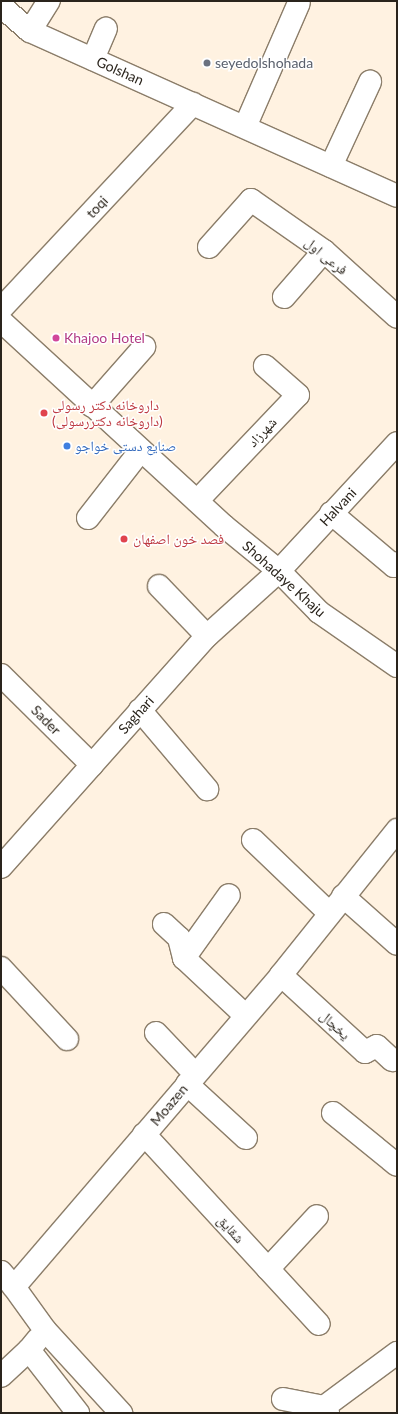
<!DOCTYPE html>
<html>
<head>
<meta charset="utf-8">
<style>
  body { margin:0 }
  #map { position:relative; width:398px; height:1414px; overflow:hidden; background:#fff2e1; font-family:Lato,"Noto Naskh Arabic",sans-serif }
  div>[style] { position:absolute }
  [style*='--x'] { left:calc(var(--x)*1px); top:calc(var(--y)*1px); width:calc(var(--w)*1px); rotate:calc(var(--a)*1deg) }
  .roads { filter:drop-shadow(1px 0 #8b7d69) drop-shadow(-1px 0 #8b7d69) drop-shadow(0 1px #8b7d69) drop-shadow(0 -1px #8b7d69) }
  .minor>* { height:22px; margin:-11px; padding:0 11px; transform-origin:11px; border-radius:11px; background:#fff }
  .secondary>* { height:22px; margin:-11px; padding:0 11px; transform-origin:11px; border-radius:11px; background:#fff }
  .dots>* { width:11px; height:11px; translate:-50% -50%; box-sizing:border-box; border:2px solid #fff; border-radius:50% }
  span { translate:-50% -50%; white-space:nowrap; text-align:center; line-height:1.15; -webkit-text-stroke:3px #fff; paint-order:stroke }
  .worship-label { font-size:14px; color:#5b616d }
  .left { translate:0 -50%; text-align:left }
  .street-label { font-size:14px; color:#2a241c }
  .hotel-label { font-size:14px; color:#b23c85 }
  .health-label { font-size:14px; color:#be3a42 }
  .shop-label { font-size:14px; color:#366cbe }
  .frame { position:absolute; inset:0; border:2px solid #2a241c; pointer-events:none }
</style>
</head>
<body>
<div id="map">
  <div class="roads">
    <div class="minor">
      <div style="--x:1;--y:6;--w:38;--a:41"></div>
      <div style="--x:30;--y:31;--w:402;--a:24.2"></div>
      <div style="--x:30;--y:31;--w:36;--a:-58"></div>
      <div style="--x:93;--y:59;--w:33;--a:-67"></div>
      <div style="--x:245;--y:127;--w:135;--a:-66.5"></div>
      <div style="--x:331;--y:166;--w:93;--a:-65.1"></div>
      <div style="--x:209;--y:247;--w:63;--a:-48.2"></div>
      <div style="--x:251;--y:200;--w:89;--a:34.9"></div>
      <div style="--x:324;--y:251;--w:98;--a:42.1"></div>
      <div style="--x:284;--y:297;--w:61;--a:-49"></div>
      <div style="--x:1;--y:309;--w:281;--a:-46.9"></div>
      <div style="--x:92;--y:406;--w:79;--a:-48.6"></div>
      <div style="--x:197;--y:501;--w:146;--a:-46.4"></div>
      <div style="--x:298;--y:395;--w:44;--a:-138.7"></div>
      <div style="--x:331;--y:513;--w:82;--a:40.1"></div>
      <div style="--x:394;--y:566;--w:4;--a:-45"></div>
      <div style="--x:88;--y:518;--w:86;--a:-52.1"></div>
      <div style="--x:159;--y:586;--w:69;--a:46.2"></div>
      <div style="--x:1;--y:675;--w:128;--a:44.7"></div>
      <div style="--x:140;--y:710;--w:104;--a:49.7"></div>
      <div style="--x:253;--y:840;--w:105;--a:43.8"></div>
      <div style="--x:1;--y:867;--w:310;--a:-48.3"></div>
      <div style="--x:207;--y:636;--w:97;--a:-42.1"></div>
      <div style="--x:279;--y:571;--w:174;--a:-47.3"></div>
      <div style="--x:343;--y:896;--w:72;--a:41.6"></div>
      <div style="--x:164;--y:924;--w:21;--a:43"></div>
      <div style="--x:179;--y:938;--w:21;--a:76"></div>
      <div style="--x:184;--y:958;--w:83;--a:43.1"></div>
      <div style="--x:184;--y:958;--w:77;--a:-54.5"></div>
      <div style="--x:1;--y:968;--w:97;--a:47.1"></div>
      <div style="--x:281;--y:975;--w:114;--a:42.5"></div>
      <div style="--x:365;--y:1052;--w:13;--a:-27"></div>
      <div style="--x:377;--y:1046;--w:21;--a:43"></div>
      <div style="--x:156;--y:1033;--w:57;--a:46.4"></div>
      <div style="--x:187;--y:1084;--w:80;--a:42.5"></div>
      <div style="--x:333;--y:1113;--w:82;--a:39.1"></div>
      <div style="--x:144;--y:1134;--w:258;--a:47.4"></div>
      <div style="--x:268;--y:1269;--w:72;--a:-47.2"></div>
      <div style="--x:1;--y:1272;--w:20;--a:49"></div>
      <div style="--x:14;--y:1287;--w:53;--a:54.2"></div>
      <div style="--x:45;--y:1330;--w:113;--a:47.5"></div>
      <div style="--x:14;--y:1287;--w:411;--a:-49.4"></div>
      <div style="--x:281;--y:975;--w:186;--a:-51.3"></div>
      <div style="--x:29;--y:1350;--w:80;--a:52.1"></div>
      <div style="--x:1;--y:1376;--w:38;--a:-43"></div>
      <div style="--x:29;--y:1350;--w:14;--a:-51"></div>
      <div style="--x:283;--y:1399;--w:42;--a:11"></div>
      <div style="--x:328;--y:1413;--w:7;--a:-124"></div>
      <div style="--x:324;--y:1407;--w:91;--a:-36.5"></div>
    </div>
    <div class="secondary">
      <div style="--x:1;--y:321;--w:303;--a:42.6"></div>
      <div style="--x:224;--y:526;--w:71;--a:39.3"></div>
      <div style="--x:279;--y:571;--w:57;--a:45.7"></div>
      <div style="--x:319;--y:612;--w:95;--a:34.7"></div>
    </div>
  </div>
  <div class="dots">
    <div style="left:207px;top:63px;background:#6b7280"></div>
    <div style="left:56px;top:338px;background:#d1479c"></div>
    <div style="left:44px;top:413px;background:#e0444e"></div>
    <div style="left:67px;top:446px;background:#3f7fe0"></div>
    <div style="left:124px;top:539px;background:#e0444e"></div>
  </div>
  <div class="worship-label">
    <span class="left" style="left:215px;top:63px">seyedolshohada</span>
  </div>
  <div class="street-label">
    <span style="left:120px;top:71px;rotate:24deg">Golshan</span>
    <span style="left:97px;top:207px;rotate:-47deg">toqi</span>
    <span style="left:326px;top:256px;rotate:39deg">فرعی اول</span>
    <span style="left:262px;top:432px;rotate:-47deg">شهرزاد</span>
    <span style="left:338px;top:507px;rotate:-47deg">Halvani</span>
    <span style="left:284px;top:579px;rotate:42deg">Shohadaye Khaju</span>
    <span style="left:136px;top:715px;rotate:-48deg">Saghari</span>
    <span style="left:46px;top:720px;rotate:45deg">Sader</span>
    <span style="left:335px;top:1025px;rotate:42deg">یخچال</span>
    <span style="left:169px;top:1105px;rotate:-50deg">Moazen</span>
    <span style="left:231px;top:1229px;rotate:48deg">شقایق</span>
  </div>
  <div class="hotel-label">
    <span class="left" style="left:64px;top:338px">Khajoo Hotel</span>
  </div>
  <div class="health-label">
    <span class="left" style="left:52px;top:413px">داروخانه دکتر رسولی<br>(داروخانه دکتررسولی)</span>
    <span class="left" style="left:133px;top:539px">فصد خون اصفهان</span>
  </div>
  <div class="shop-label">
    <span class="left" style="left:75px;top:446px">صنایع دستی خواجو</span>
  </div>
  <div class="frame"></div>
</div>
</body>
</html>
